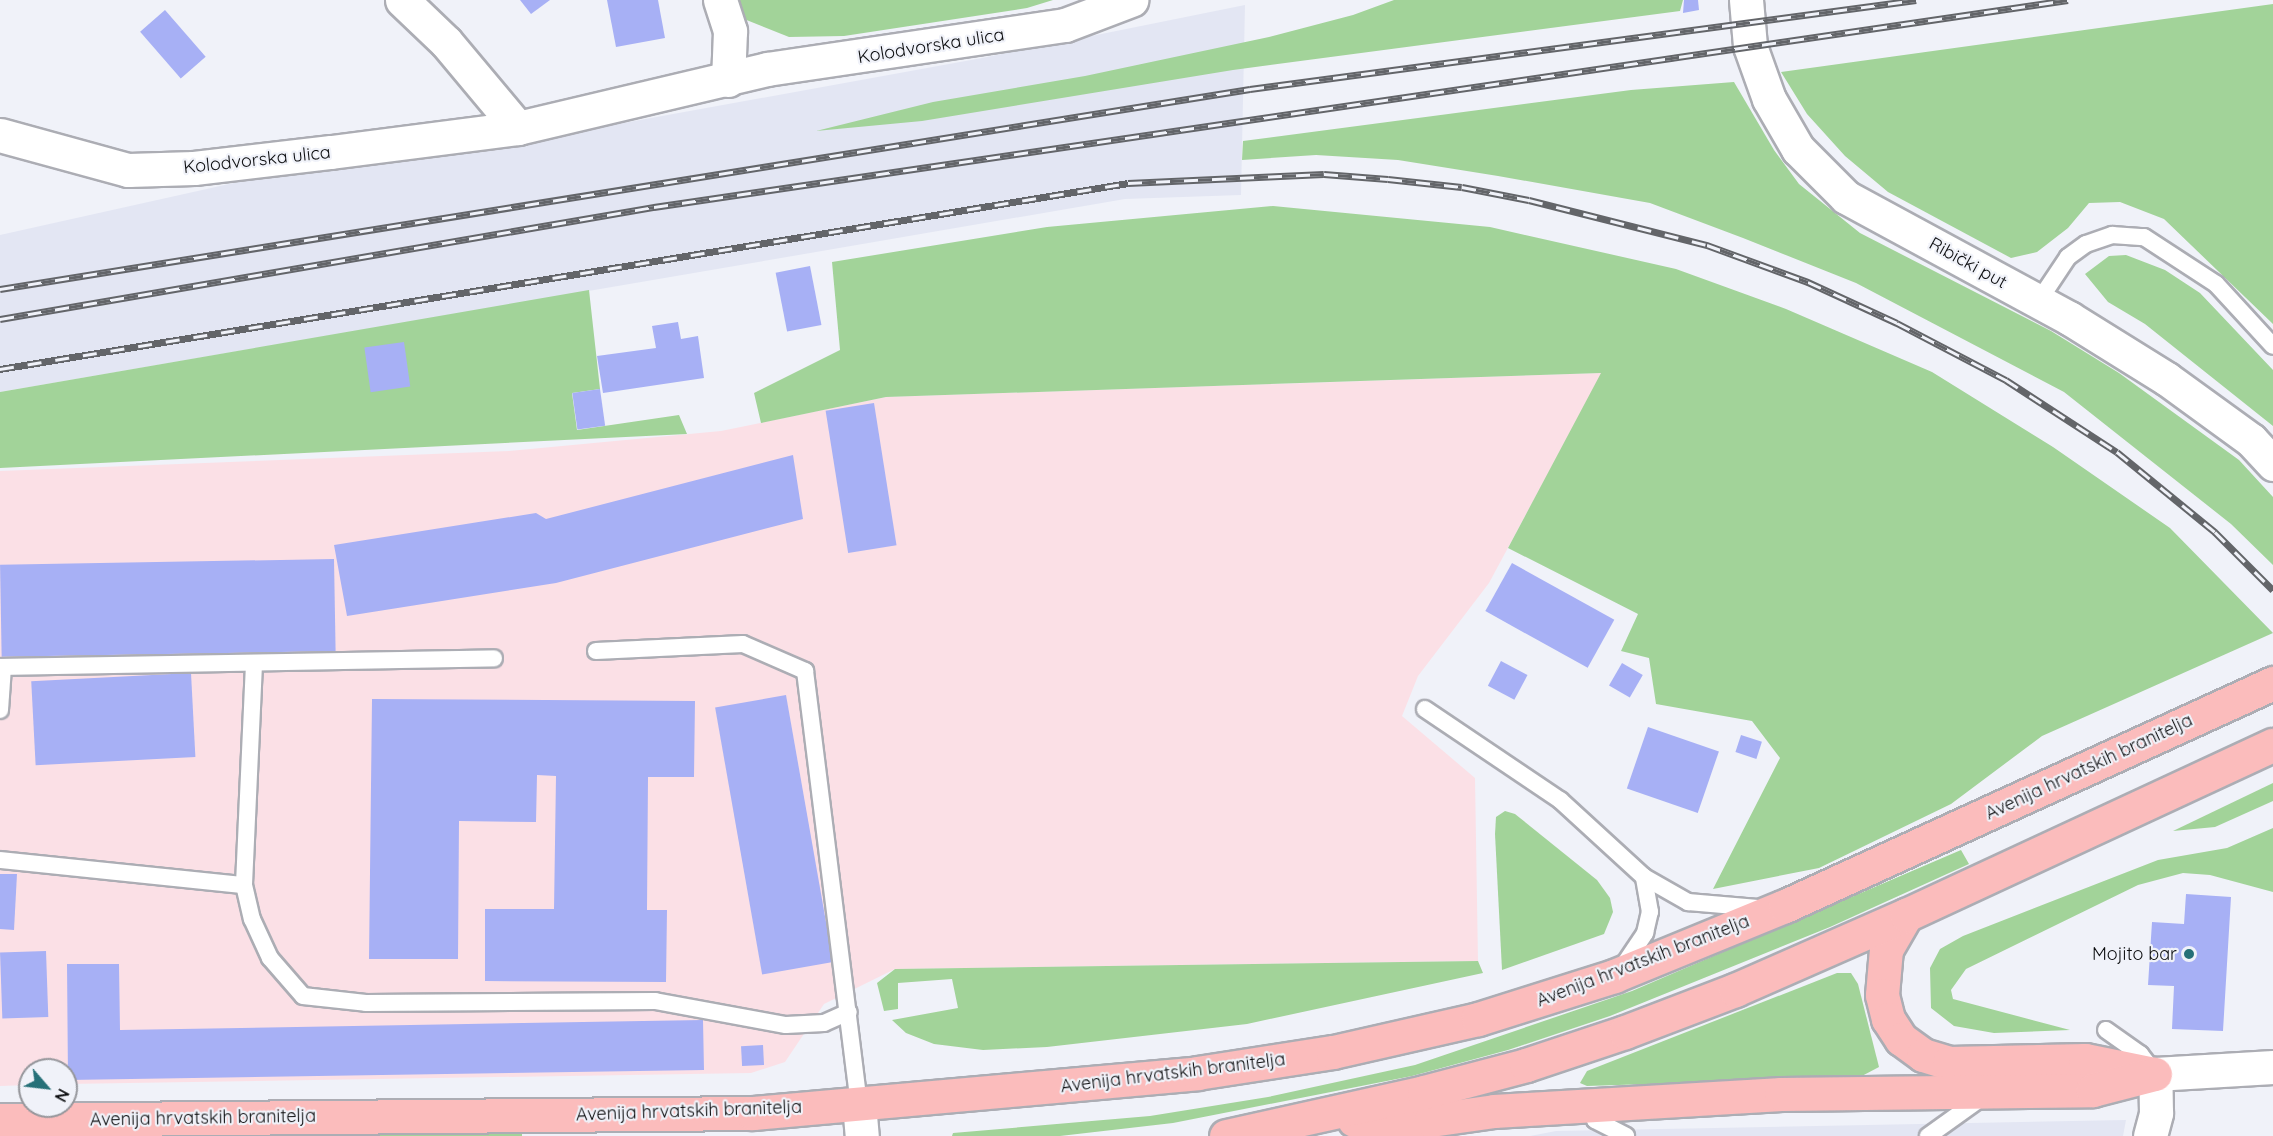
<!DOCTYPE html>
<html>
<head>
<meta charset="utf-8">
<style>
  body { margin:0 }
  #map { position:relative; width:2273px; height:1136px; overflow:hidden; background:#f0f2f9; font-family:Quicksand,sans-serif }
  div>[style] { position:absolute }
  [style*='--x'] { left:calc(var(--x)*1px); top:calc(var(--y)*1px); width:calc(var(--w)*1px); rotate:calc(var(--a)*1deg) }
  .built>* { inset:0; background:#e3e6f3 }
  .industrial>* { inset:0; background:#fbe0e6 }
  .green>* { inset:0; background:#a2d399 }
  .building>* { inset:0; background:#a7b0f5; transform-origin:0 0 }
  .roads { filter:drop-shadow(2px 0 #acadb4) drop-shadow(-2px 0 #acadb4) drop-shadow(0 2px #acadb4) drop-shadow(0 -2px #acadb4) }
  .lane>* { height:16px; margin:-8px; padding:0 8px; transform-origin:8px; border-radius:8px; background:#fff }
  .street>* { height:33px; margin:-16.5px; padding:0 16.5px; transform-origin:16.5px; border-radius:16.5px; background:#fff }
  .primary>* { height:33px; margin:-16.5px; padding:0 16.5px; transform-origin:16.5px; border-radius:16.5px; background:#fbbcbc }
  .rail>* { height:7px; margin-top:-3.5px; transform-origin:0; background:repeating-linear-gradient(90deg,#f0f2f9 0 14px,#636569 0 28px); box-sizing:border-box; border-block:2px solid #636569 }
  .dots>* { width:16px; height:16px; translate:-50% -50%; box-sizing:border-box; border:3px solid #f0f2f9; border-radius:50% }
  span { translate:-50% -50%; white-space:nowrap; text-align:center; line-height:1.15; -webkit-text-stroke:4.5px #f0f2f9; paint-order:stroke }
  .street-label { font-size:18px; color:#0c0d0f }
  .poi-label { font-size:18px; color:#0c0d0f }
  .right { translate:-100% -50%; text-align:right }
  .north { position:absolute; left:18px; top:1058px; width:60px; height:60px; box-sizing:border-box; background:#f0f2f9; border:2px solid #95969b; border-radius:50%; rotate:118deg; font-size:16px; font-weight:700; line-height:24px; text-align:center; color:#0c0d0f }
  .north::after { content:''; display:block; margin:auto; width:21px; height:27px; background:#267078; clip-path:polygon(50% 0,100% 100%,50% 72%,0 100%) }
</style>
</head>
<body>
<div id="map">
  <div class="built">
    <div style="clip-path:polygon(1245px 5px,1241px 195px,1125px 199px,0 392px,0 235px,359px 155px,574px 132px,982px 58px)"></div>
    <div style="clip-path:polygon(2126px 1120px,2123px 1136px,1530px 1136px,1556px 1131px)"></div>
  </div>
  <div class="industrial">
    <div style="clip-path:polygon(1602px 373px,1489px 583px,1418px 676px,1402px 716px,1475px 778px,1478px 961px,895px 969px,824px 1004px,785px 1062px,751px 1073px,66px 1084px,66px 1070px,30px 1070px,30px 1085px,0 1086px,0 471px,509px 451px,721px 431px,886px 397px)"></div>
  </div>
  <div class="green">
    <div style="clip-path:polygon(736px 0,1053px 0,1027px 8px,844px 36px,789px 37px,744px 19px)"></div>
    <div style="clip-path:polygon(1394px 0,1683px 0,1680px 11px,1233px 70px,922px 121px,816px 131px,933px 102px,1085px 76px,1269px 37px,1353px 15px)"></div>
    <div style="clip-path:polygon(2273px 4px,2273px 324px,2164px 219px,2120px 202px,2089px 203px,2068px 228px,2037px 252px,2011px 258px,1888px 192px,1845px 156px,1807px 114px,1781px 72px)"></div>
    <div style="clip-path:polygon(1734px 82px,1774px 150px,1799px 184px,1860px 233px,2051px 331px,2119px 373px,2239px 460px,2273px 497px,2273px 565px,2231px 524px,2064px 392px,1856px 283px,1743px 238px,1650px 203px,1498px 176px,1398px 160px,1316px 155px,1242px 160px,1243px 141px,1631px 90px)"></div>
    <div style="clip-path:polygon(1273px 206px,1490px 227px,1676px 269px,1786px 309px,1932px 372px,2053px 447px,2170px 528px,2273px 633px,2042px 736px,1951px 804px,1819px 868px,1713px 889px,1780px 758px,1752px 721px,1656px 704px,1649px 658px,1621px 651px,1638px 614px,1508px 548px,1601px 373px,886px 397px,761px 423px,754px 393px,840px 350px,832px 262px,1047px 227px)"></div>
    <div style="clip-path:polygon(2126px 255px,2165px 270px,2200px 293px,2273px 370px,2273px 426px,2145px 324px,2108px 302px,2085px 274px,2109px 256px)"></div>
    <div style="clip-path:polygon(589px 290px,600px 389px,572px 393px,577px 430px,679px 415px,687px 434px,0 468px,0 392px)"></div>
    <div style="clip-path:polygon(2273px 783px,2273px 801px,2215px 827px,2173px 831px)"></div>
    <div style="clip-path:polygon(1505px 811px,1515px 814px,1597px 880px,1610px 898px,1613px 912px,1604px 934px,1502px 970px,1495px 834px,1496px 817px)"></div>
    <div style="clip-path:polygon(2273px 828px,2273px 892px,2210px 875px,2183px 873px,2138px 885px,1966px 969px,1951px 990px,1953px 999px,2070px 1030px,1994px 1033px,1954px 1026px,1931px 1008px,1930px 968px,1940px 949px,1963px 936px,2158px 860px,2227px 848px)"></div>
    <div style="clip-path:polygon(1961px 850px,1969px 864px,1830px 927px,1610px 1016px,1508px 1050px,1412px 1076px,1173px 1123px,1060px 1136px,952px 1136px,953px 1133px,1150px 1116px,1268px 1097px,1415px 1065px,1632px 991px)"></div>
    <div style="clip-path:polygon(1478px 961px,1483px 973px,1247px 1024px,1047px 1047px,983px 1050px,934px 1044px,906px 1033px,892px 1020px,958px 1008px,952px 979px,898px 983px,898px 1009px,884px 1011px,877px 983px,895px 969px)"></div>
    <div style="clip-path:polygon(1837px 973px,1851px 973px,1858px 984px,1879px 1067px,1860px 1077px,1587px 1086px,1580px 1083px,1587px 1071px)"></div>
    <div style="clip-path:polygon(522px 1130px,522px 1136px,249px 1136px,310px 1135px)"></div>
  </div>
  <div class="building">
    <div style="clip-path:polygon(520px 0,550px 0,531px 14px)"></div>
    <div style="clip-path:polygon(607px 0,658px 0,665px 38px,616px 47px)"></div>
    <div style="clip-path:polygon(1684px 0,1698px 0,1699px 10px,1683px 13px)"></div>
    <div style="left:165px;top:10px;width:62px;height:33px;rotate:49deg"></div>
    <div style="left:810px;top:266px;width:60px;height:35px;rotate:79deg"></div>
    <div style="clip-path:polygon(678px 322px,681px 339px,698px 336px,704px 378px,603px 393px,597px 356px,656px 348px,652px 326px)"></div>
    <div style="left:404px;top:342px;width:45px;height:40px;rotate:82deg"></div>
    <div style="left:600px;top:389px;width:37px;height:28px;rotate:82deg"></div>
    <div style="left:874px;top:403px;width:144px;height:49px;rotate:81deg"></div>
    <div style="clip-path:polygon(793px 455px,803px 519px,556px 583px,347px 616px,334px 545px,536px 513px,546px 519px)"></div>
    <div style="left:334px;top:559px;width:92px;height:334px;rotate:89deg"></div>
    <div style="left:1512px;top:563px;width:117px;height:55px;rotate:29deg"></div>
    <div style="left:1501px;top:661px;width:30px;height:28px;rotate:28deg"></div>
    <div style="left:1622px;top:663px;width:24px;height:26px;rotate:30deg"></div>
    <div style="left:191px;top:673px;width:84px;height:160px;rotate:87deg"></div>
    <div style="left:786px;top:695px;width:271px;height:72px;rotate:80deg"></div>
    <div style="clip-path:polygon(372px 699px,695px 701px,694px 777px,648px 777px,647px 910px,667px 910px,666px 982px,485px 981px,485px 909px,554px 909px,556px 776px,537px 775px,536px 822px,459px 821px,458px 959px,369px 959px)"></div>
    <div style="left:1648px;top:727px;width:75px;height:65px;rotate:19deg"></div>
    <div style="left:1741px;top:735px;width:22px;height:18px;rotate:18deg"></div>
    <div style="clip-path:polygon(0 874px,17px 874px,14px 930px,0 929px)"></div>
    <div style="clip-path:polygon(2186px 894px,2231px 897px,2223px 1031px,2172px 1029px,2174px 986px,2148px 985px,2152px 922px,2184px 924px)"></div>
    <div style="left:46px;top:951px;width:66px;height:46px;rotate:88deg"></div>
    <div style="clip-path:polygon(67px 964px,119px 964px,120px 1030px,703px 1020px,704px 1070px,68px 1080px)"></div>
    <div style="left:763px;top:1045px;width:20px;height:22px;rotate:87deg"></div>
  </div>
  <div class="roads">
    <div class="lane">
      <div style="--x:2038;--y:302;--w:54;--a:-56.3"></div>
      <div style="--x:2068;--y:257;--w:22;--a:-36"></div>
      <div style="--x:2086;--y:244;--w:28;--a:-19"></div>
      <div style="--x:2112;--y:235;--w:32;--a:4"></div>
      <div style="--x:2144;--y:237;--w:86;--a:33.1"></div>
      <div style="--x:2216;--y:284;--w:84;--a:47.4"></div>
      <div style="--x:596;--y:651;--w:147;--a:-2.7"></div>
      <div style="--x:743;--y:644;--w:68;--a:23.5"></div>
      <div style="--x:805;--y:671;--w:436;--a:82.9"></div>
      <div style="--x:254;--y:664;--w:221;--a:92.6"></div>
      <div style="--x:244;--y:885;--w:35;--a:77"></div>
      <div style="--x:252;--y:919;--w:43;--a:65.2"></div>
      <div style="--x:270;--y:958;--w:50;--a:49"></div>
      <div style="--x:303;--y:996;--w:63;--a:6.3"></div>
      <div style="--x:366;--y:1003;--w:289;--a:-0.4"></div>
      <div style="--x:655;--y:1001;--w:133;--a:10.4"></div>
      <div style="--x:786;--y:1025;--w:38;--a:-3"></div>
      <div style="--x:824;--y:1023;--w:27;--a:-24"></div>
      <div style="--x:0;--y:667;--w:494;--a:-1"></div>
      <div style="--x:1425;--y:709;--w:163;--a:34"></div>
      <div style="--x:1560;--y:800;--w:114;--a:42.5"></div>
      <div style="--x:1644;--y:877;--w:51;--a:29.6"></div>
      <div style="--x:1688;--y:902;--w:70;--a:4.9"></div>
      <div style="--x:0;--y:710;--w:43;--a:-86"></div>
      <div style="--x:0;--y:860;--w:245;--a:5.9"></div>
      <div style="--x:1623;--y:966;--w:40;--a:-56"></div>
      <div style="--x:1645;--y:933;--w:22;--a:-77"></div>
      <div style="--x:1650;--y:912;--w:36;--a:-100"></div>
      <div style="--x:2106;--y:1030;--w:42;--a:35.2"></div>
      <div style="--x:2140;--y:1054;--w:23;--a:52"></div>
      <div style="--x:1594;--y:1105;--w:15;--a:86"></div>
      <div style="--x:1595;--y:1120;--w:35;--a:27"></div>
      <div style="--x:1928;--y:1136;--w:69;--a:-35.5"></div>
    </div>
    <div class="street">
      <div style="--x:402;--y:0;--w:61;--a:43.7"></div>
      <div style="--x:446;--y:42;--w:112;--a:50.1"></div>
      <div style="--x:720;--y:0;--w:33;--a:72"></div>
      <div style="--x:730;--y:31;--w:49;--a:92.3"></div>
      <div style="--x:1746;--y:0;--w:46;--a:85"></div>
      <div style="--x:1750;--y:46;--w:56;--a:70.3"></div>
      <div style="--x:1769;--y:99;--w:58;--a:59.9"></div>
      <div style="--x:1798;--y:149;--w:68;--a:45"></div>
      <div style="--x:1846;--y:197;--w:254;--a:28.5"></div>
      <div style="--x:2069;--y:318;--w:115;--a:31.9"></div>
      <div style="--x:2167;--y:379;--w:104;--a:36"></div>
      <div style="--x:2251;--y:440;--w:33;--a:47"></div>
      <div style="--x:0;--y:135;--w:133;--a:15.3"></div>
      <div style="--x:128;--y:170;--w:66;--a:-1.7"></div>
      <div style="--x:194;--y:168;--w:138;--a:-6.7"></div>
      <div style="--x:331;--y:152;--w:189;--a:-7.3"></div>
      <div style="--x:518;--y:128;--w:256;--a:-13.3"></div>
      <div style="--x:767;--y:69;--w:301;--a:-8.4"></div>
      <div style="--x:1065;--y:25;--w:71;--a:-20.7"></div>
      <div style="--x:859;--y:1104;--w:32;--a:85"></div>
      <div style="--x:2150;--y:1136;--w:24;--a:-75"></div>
      <div style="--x:2156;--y:1113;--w:39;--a:-91"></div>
      <div style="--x:2155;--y:1074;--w:118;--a:-3.4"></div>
    </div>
    <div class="primary">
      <div style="--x:1906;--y:915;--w:39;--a:120"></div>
      <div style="--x:1886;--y:949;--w:46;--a:95"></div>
      <div style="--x:1882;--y:995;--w:25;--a:76"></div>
      <div style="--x:1888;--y:1019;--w:24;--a:57"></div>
      <div style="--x:1901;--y:1039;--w:27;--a:36"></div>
      <div style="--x:1923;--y:1055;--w:27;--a:17"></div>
      <div style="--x:1949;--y:1063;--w:136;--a:-1.3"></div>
      <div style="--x:2085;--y:1060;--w:70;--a:11.5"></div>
      <div style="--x:0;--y:1120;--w:753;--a:-0.53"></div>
      <div style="--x:753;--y:1113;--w:446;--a:-5.1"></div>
      <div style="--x:1197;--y:1073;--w:138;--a:-8.8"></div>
      <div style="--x:1333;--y:1052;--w:149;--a:-12.8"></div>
      <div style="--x:1478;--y:1019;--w:143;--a:-17.5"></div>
      <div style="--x:1614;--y:976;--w:185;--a:-22.3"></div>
      <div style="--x:1785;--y:906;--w:537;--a:-24.56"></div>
      <div style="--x:1354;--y:1120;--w:77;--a:0"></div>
      <div style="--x:1431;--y:1120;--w:64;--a:-8.1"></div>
      <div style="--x:1494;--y:1111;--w:288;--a:-3.4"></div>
      <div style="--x:1781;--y:1094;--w:312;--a:-0.7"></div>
      <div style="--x:2093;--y:1090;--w:64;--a:-14.5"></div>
      <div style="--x:1226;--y:1136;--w:203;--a:-12.5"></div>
      <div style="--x:1424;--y:1092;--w:106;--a:-14.8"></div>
      <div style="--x:1526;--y:1065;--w:104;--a:-18.4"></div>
      <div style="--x:1625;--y:1032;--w:118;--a:-20.9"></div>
      <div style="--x:1735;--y:990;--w:187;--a:-23.7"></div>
      <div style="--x:1906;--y:915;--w:404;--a:-24.9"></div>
    </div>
  </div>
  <div class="rail">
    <div style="--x:0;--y:289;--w:1266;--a:-9.09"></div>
    <div style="--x:1250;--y:89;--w:672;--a:-7.61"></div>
    <div style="--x:0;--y:319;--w:664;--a:-9.72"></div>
    <div style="--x:654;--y:207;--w:1429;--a:-8.33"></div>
    <div style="--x:0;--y:369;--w:1143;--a:-9.36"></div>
    <div style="--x:1128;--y:183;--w:196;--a:-2.6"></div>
    <div style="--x:1324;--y:174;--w:64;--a:4.5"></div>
    <div style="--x:1388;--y:179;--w:74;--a:6.2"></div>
    <div style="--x:1462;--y:187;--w:68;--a:11"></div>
    <div style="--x:1529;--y:200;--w:184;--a:14.2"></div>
    <div style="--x:1707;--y:245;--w:108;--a:20.1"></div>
    <div style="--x:1808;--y:282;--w:98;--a:24.7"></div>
    <div style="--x:1897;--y:323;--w:123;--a:27.6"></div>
    <div style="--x:2006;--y:380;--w:132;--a:33"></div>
    <div style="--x:2117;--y:452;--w:127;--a:39.2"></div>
    <div style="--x:2215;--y:532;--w:82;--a:45"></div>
  </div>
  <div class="dots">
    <div style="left:2189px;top:954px;background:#267078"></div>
  </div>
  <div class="street-label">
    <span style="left:931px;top:46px;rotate:-9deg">Kolodvorska ulica</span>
    <span style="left:257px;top:160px;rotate:-6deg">Kolodvorska ulica</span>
    <span style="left:1968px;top:263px;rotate:29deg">Ribički put</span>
    <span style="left:2089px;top:767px;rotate:-25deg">Avenija hrvatskih branitelja</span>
    <span style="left:1643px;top:961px;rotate:-21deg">Avenija hrvatskih branitelja</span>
    <span style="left:1173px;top:1073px;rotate:-7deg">Avenija hrvatskih branitelja</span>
    <span style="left:689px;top:1111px;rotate:-2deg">Avenija hrvatskih branitelja</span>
    <span style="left:203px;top:1118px;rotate:-1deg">Avenija hrvatskih branitelja</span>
  </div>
  <div class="poi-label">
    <span class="right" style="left:2177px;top:954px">Mojito bar</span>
  </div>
  <div class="north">N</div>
</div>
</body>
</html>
